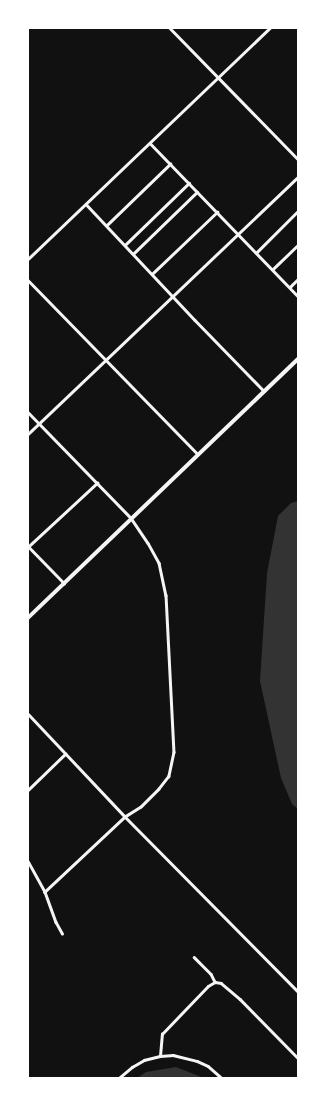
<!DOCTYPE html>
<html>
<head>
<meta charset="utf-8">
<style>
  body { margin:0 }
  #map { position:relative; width:326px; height:1106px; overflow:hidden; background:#111; font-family:Montserrat,sans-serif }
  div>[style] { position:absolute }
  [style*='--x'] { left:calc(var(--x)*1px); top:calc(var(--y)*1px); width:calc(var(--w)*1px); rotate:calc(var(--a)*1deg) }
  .water>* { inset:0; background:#333 }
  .minor>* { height:2.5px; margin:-1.25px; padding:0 1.25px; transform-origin:1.25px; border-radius:1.25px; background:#f5f5f5 }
  .tertiary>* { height:3px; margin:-1.5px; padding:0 1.5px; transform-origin:1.5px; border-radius:1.5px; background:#f5f5f5 }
  .secondary>* { height:3.5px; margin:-1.75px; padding:0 1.75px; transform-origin:1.75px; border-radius:1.75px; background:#f5f5f5 }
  span { translate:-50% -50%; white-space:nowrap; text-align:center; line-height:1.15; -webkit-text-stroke:4px #fff; paint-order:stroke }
  .frame { position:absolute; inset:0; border:29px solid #fff; pointer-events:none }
</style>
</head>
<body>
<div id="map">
  <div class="water">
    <div style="clip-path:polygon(298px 501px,298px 809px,292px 804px,281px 778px,260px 681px,267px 573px,278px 516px,291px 503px)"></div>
    <div style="clip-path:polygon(176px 1067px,204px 1078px,137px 1078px,146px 1072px)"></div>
  </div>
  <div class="minor">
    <div style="--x:170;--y:28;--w:183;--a:45.7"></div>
    <div style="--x:150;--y:143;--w:213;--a:46"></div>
    <div style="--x:86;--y:204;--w:159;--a:46.8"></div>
    <div style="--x:195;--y:320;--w:99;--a:45.8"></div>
    <div style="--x:107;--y:225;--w:88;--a:-44.1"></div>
    <div style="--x:125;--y:245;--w:89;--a:-44.1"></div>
    <div style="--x:257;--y:252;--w:58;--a:-45"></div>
    <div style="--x:133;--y:254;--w:89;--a:-44.1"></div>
    <div style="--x:28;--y:259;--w:335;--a:-43.7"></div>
    <div style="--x:273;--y:269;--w:35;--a:-44"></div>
    <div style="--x:152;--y:274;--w:90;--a:-43.6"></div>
    <div style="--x:28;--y:280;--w:243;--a:45.7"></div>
    <div style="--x:290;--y:287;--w:11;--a:-45"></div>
    <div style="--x:28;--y:412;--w:148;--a:45.8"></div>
    <div style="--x:131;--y:518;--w:30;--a:56"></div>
    <div style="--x:148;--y:543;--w:23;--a:61"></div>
    <div style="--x:159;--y:563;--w:33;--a:78"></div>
    <div style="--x:166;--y:595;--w:157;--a:87.1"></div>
    <div style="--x:174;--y:752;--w:25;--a:102"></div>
    <div style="--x:169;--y:776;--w:16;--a:128"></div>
    <div style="--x:159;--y:789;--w:25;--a:135"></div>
    <div style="--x:141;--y:807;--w:19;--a:148"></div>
    <div style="--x:125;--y:817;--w:110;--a:136.8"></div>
    <div style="--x:28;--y:434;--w:373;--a:-43.6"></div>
    <div style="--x:28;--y:546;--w:52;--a:45.8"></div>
    <div style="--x:29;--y:546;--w:93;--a:-42.8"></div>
    <div style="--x:28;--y:790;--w:52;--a:-44.2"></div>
    <div style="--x:28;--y:861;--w:35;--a:61"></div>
    <div style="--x:45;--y:892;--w:32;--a:70"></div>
    <div style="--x:56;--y:922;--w:13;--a:61"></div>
    <div style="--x:194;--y:957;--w:24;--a:45"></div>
    <div style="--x:211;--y:974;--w:9;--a:63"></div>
    <div style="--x:215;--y:982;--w:6;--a:9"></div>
    <div style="--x:221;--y:983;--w:25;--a:40"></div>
    <div style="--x:240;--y:999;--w:83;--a:45.5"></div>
    <div style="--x:160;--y:1056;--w:22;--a:-85"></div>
    <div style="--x:162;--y:1034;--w:66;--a:-46.2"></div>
    <div style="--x:208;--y:986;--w:8;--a:-30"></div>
    <div style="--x:119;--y:1078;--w:17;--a:-40"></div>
    <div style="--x:132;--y:1067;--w:14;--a:-30"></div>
    <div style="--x:144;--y:1060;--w:16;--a:-14"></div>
    <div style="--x:160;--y:1056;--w:13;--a:-4"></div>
    <div style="--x:173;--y:1055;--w:25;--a:14"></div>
    <div style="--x:197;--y:1061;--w:12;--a:24"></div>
    <div style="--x:208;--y:1066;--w:18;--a:41"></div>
  </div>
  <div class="tertiary">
    <div style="--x:28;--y:714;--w:141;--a:46.7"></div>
    <div style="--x:125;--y:817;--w:246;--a:45.3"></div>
  </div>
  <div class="secondary">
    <div style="--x:28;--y:618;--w:374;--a:-43.8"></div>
  </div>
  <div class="frame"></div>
</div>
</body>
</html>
